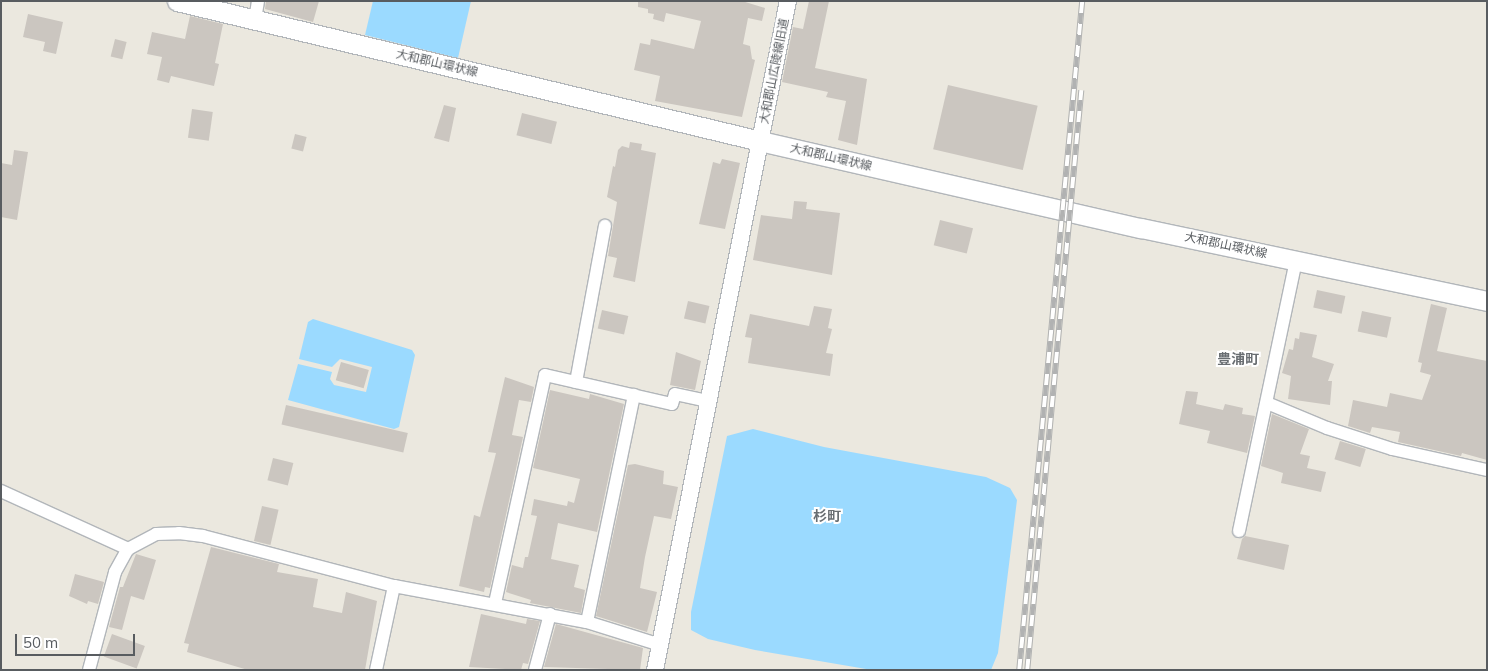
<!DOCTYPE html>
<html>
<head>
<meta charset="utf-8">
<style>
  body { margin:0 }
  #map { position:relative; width:1488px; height:671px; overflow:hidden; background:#ebe8df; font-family:Mulish,"Noto Sans JP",sans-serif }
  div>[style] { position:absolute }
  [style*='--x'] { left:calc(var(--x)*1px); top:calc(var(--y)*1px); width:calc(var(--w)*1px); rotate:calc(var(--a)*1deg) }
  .water>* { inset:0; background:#9bdaff }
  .building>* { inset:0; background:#cbc6c0; transform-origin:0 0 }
  .roads { filter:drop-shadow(1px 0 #b2b6ba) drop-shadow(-1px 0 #b2b6ba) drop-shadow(0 1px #b2b6ba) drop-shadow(0 -1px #b2b6ba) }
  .minor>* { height:12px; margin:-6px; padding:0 6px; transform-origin:6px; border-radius:6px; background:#fff }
  .tertiary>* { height:16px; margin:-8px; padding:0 8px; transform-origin:8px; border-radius:8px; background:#fff }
  .secondary>* { height:19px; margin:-9.5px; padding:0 9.5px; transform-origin:9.5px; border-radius:9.5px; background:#fff }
  .rail>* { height:5.5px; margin-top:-2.75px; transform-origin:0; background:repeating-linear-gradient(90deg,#fff 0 11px,#b1b2b2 0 22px); box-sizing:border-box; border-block:1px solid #b1b2b2 }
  span { translate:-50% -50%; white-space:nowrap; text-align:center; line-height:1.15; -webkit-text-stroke:4px #fff; paint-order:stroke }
  .street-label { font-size:12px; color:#585c60 }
  .neighbourhood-label { font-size:14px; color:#696e72; font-weight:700 }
  .frame { position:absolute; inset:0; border:2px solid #585c60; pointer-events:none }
  .scale { position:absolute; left:15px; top:634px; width:120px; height:22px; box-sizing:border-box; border:2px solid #585c60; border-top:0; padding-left:6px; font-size:15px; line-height:18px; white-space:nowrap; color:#585c60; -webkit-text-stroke:4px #fff; paint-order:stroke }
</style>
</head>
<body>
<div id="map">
  <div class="water">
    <div style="clip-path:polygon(373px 1px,471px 1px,458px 58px,365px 35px)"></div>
    <div style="clip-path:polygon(313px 319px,412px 350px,415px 355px,399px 427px,394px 429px,288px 400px,298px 364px,332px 372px,330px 379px,334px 385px,366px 392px,372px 367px,340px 359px,332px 367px,299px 359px,308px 322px)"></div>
    <div style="clip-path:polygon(753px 429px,824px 447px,986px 477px,1010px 488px,1017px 500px,998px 653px,991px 670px,872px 670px,755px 650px,708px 639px,691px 630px,691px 612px,727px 436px)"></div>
  </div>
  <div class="building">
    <div style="clip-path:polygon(266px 1px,319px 1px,313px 22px,265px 9px)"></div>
    <div style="clip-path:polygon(638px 1px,742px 1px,765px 8px,762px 21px,748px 18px,743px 44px,750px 46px,752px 59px,755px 60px,742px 117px,655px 101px,660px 76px,634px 70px,640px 43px,650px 45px,651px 39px,694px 49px,701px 21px,666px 13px,664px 22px,653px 19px,654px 14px,648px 13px,648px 9px,638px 7px)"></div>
    <div style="clip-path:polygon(809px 1px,829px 1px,815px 68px,867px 79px,857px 145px,838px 140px,846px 101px,826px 97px,828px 92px,782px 82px,793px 27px,803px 29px)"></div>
    <div style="clip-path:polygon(28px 14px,63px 22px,56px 54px,43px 51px,45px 42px,23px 37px)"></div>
    <div style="clip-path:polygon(190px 16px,223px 24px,215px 63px,219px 64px,214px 86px,171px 76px,169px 83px,157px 80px,162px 57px,147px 54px,152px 32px,185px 39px)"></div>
    <div style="left:115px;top:39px;width:12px;height:18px;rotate:14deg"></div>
    <div style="left:948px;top:85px;width:92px;height:66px;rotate:13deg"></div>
    <div style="clip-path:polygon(444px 105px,456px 108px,449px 142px,434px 138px)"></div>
    <div style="left:192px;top:109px;width:21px;height:29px;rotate:8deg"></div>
    <div style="left:522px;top:113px;width:36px;height:23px;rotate:14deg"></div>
    <div style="left:295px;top:134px;width:12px;height:15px;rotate:14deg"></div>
    <div style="clip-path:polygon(630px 142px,642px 144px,641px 150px,656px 153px,635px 282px,613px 277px,617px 258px,608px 256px,617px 202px,607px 197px,613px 166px,615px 167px,618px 150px,622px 146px,629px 148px)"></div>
    <div style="clip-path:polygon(14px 150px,28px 152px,17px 220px,1px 217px,1px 163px,12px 165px)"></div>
    <div style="clip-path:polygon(722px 159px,740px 163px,725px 229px,699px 224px,713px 162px,720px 164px)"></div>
    <div style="clip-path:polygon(794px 201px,807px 202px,806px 209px,840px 213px,832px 275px,753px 260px,761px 215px,792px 219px)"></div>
    <div style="left:940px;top:220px;width:34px;height:26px;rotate:14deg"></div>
    <div style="left:1317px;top:290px;width:29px;height:18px;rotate:12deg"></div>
    <div style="left:688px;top:301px;width:22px;height:18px;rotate:13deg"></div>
    <div style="clip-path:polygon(1431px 304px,1447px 308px,1437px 351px,1487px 361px,1487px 460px,1462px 453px,1461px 456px,1398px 442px,1400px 432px,1372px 427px,1370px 433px,1348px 426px,1353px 400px,1387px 407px,1390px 393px,1422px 400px,1431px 375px,1420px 372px,1422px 363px,1418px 362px)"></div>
    <div style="clip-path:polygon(814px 306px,832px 309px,828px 328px,832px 329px,826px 353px,833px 354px,830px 376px,748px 363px,752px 338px,745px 337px,750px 314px,809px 326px)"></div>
    <div style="left:602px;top:310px;width:27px;height:19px;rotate:13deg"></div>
    <div style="left:1362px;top:311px;width:30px;height:21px;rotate:12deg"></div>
    <div style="clip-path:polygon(1300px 332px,1317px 335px,1312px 357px,1334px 364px,1328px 381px,1332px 381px,1330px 405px,1288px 399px,1291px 376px,1282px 373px,1289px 349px,1293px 350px,1295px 338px,1299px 339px)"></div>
    <div style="clip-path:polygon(676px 352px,701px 361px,695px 390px,670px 385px)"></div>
    <div style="left:341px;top:362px;width:29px;height:19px;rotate:16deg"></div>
    <div style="clip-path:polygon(505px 377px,534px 387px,531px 402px,519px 400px,512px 435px,523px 437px,490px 588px,485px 587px,484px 592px,459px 586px,474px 515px,480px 517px,496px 453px,488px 452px)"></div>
    <div style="clip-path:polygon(550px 390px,589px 399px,590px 394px,624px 404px,597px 532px,558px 523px,551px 559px,579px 565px,574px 587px,585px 590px,581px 613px,530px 603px,531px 600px,506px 592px,512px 565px,523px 568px,525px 557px,528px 557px,537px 516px,531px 515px,534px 499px,567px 506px,568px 501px,574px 503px,580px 479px,533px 468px)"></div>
    <div style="clip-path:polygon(1186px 391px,1198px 392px,1196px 404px,1223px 410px,1225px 404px,1243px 408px,1242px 414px,1255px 416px,1247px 453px,1207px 443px,1210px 431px,1179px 424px)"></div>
    <div style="left:286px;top:405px;width:125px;height:20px;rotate:13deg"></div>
    <div style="clip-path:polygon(1272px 414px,1309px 429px,1300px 454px,1310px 456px,1307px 468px,1326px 472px,1321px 492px,1281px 483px,1283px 473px,1261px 466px)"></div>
    <div style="left:1340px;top:441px;width:27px;height:19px;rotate:17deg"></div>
    <div style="left:273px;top:458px;width:21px;height:23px;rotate:14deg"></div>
    <div style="clip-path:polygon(635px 464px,664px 471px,663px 484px,678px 487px,671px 519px,654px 516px,645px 557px,640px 588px,657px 592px,647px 632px,596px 616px,628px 465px)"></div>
    <div style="left:262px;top:506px;width:17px;height:36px;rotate:13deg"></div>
    <div style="clip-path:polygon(1245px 536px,1289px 545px,1284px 570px,1237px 559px,1242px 539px)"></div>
    <div style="clip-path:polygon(211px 547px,279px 564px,277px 572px,318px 579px,313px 607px,342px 613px,346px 592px,377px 601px,365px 670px,248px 670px,187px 652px,189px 644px,184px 643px)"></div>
    <div style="clip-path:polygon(136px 554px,156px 560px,144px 600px,131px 596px,122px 630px,109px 627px,120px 587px,123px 587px)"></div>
    <div style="clip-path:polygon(75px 574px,104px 582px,98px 604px,88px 601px,87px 604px,69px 596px)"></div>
    <div style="clip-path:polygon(481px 614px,526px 624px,527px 619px,540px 621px,528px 664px,523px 663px,521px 670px,469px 667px)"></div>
    <div style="clip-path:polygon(556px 624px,643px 648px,640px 670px,544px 667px)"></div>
    <div style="left:112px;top:634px;width:35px;height:24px;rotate:20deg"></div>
  </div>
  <div class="roads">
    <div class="minor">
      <div style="--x:255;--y:20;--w:19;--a:-81"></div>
      <div style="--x:576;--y:382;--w:159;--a:-79.5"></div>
      <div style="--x:1267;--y:403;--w:65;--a:22.6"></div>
      <div style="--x:1327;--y:428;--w:68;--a:17.9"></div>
      <div style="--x:1392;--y:449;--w:97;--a:12.5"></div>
      <div style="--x:1;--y:491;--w:140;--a:24.5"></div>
      <div style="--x:1239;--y:531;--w:277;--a:-78.1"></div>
      <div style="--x:495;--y:603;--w:233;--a:-77.6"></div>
      <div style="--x:545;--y:375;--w:130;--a:12.9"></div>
      <div style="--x:672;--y:404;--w:10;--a:-73"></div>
      <div style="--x:675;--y:394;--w:34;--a:12"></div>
      <div style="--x:587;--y:622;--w:232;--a:-78.3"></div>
      <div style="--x:89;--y:670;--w:101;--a:-75.1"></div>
      <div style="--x:115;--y:572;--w:26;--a:-61"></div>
      <div style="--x:128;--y:549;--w:32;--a:-28"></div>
      <div style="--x:156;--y:534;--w:23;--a:-2"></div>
      <div style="--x:179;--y:533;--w:24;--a:7"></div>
      <div style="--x:203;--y:536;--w:197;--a:14.7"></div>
      <div style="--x:394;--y:586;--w:196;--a:10.6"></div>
      <div style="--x:587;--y:622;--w:77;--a:17.3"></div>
      <div style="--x:376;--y:670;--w:86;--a:-77.9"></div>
      <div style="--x:535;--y:670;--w:58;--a:-75"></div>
    </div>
    <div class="tertiary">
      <div style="--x:655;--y:670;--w:682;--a:-78.76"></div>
    </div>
    <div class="secondary">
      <div style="--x:177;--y:1;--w:600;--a:13.5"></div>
      <div style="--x:760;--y:141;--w:391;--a:12.9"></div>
      <div style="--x:1141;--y:228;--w:354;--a:11.9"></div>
    </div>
  </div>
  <div class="rail">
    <div style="--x:1019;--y:670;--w:672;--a:-84.62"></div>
    <div style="--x:1027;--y:670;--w:582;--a:-84.67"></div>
  </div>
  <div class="street-label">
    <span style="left:437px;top:63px;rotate:13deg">大和郡山環状線</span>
    <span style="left:774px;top:71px;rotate:-79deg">大和郡山広陵線旧道</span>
    <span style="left:831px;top:157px;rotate:13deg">大和郡山環状線</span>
    <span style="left:1226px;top:245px;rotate:12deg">大和郡山環状線</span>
  </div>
  <div class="neighbourhood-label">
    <span style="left:1238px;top:359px">豊浦町</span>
    <span style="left:827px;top:516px">杉町</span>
  </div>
  <div class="frame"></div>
  <div class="scale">50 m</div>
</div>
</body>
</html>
